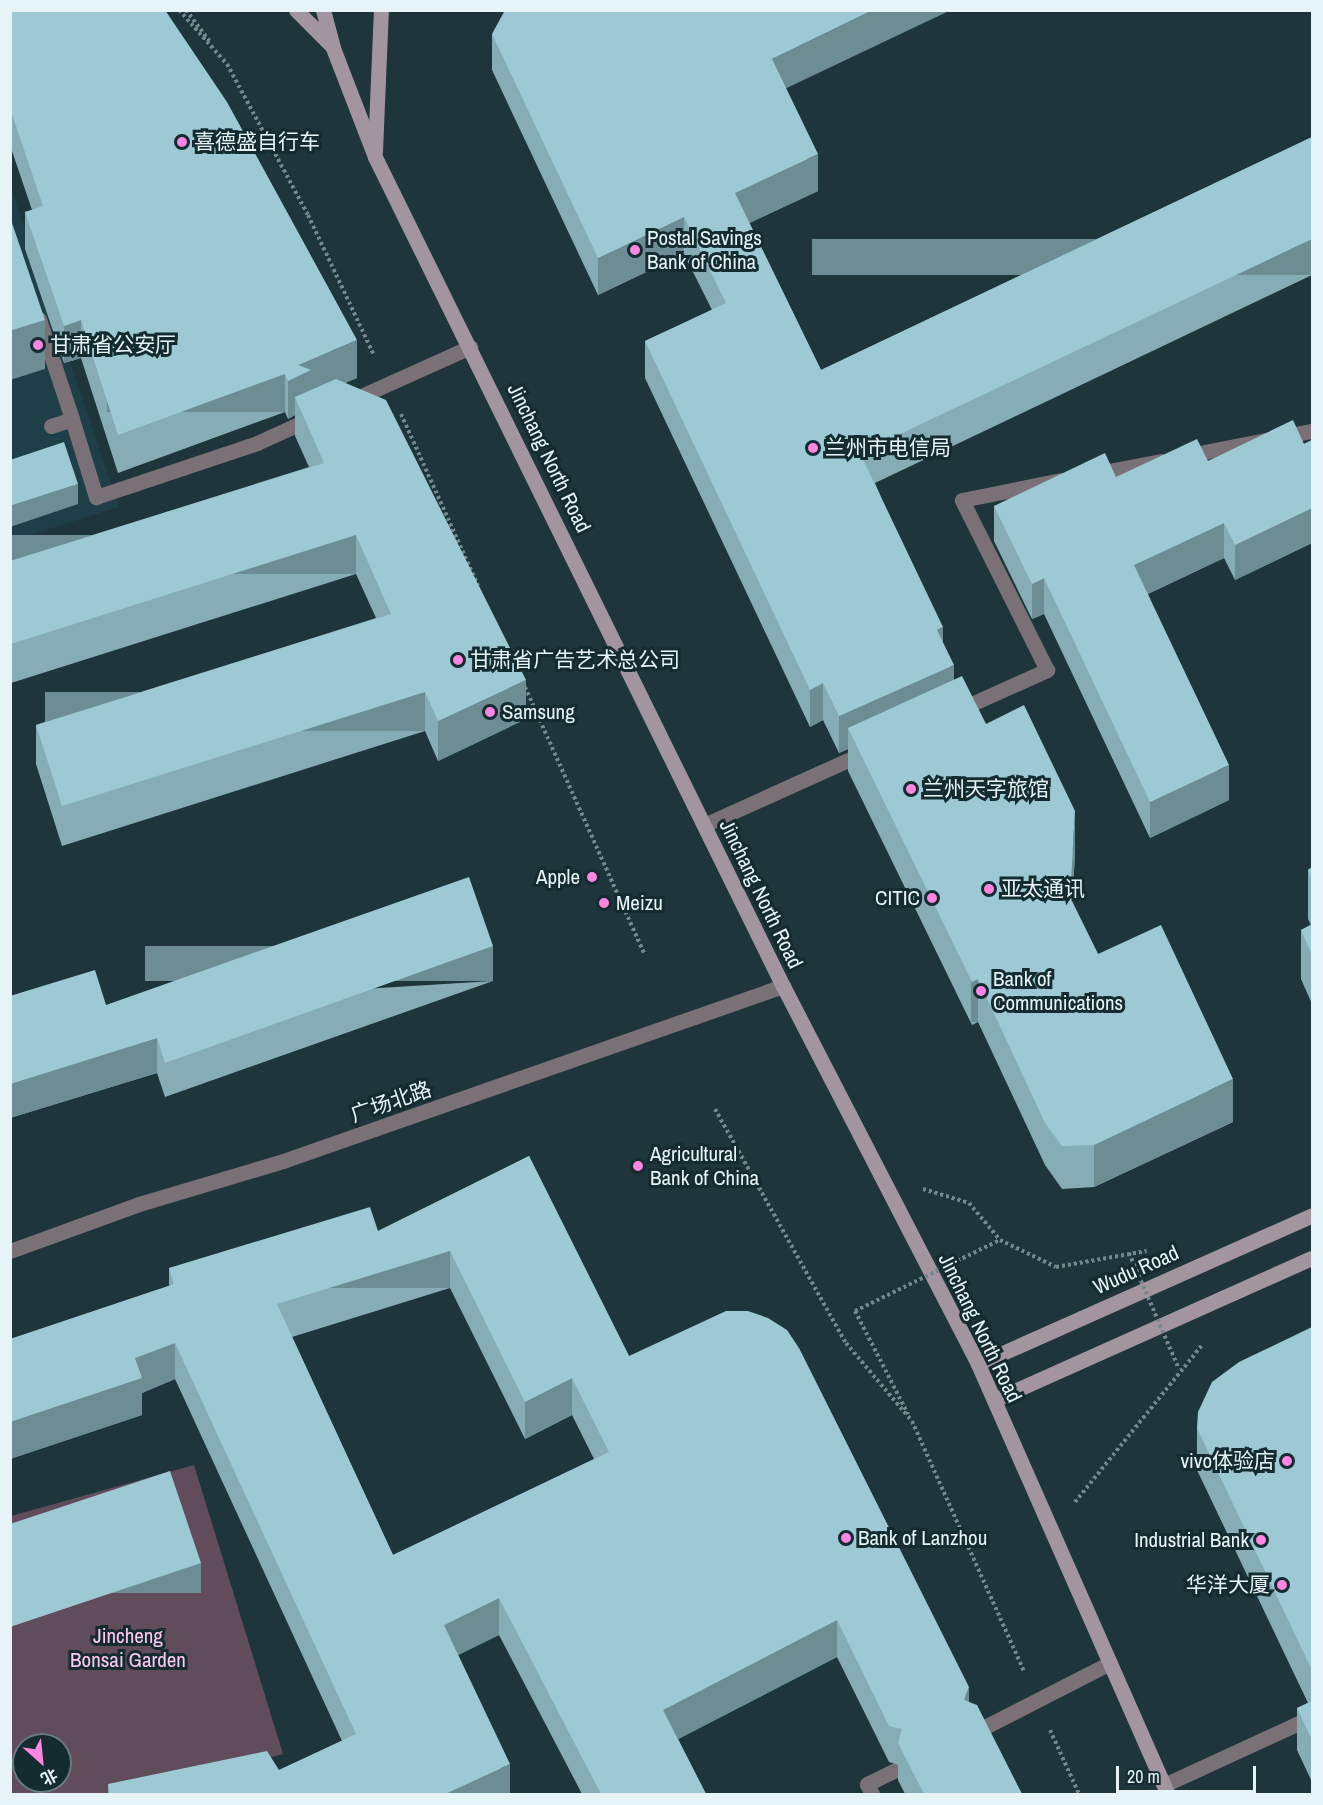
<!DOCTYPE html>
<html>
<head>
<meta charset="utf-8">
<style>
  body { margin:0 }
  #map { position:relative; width:1323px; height:1805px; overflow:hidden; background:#1e353b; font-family:"Archivo Narrow","Noto Sans SC",sans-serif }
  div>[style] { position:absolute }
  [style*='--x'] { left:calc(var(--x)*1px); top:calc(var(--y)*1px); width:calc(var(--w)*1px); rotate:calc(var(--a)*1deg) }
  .built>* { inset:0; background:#1e3f47 }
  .green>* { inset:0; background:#604c5b }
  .path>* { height:4px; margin-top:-2px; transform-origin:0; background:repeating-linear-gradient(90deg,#74878c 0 3px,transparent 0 6px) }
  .service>* { height:15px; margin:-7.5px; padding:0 7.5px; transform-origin:7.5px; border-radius:7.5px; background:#7a7177 }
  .tertiary>* { height:15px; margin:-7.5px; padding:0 7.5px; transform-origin:7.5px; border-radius:7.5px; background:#7a7177 }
  .secondary>* { height:15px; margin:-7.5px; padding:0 7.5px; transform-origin:7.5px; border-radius:7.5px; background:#a3959f }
  .path-bridge>* { height:4px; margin-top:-2px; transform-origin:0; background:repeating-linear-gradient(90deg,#74878c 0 3px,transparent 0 6px) }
  .wall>* { inset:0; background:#86adb6 }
  .shaded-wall>* { inset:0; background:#6d8d94; transform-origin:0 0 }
  .building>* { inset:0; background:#9cc9d4 }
  .dots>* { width:16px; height:16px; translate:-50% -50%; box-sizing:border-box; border:3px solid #142b30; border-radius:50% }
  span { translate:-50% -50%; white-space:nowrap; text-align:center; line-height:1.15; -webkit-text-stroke:6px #142b30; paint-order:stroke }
  .poi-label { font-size:21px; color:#e6f4f7 }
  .left { translate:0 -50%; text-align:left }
  .right { translate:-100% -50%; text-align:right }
  .street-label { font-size:21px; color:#e6f4f7 }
  .park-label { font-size:21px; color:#ffc8f0 }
  .frame { position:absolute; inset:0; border:12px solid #e6f4f7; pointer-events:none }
  .north { position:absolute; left:12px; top:1733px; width:60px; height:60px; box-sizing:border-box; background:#142b30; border:2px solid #687b80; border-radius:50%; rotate:153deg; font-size:16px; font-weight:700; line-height:24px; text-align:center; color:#e6f4f7 }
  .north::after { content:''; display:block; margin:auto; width:21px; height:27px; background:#fd86e2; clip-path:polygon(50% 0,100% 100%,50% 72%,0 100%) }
  .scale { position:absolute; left:1116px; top:1766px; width:140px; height:27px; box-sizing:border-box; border:3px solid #e6f4f7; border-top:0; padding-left:8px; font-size:18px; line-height:21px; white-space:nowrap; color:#e6f4f7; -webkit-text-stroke:4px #142b30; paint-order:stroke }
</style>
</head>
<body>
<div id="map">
  <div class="built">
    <div style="clip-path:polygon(10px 184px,119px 507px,11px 541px,10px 541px)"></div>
  </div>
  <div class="green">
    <div style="clip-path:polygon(evenodd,194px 1465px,283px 1754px,139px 1794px,11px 1794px,11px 1516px,194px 1465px,24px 1745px,60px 1745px,60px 1781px,24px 1781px,24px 1745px)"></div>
  </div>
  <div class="path">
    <div style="--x:179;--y:10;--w:72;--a:48.4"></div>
    <div style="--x:227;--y:64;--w:171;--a:61.8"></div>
    <div style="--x:308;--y:215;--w:155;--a:64.8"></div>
    <div style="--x:186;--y:10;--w:40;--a:53"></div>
    <div style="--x:401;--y:414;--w:188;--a:65.8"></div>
    <div style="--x:525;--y:687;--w:294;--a:65.9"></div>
    <div style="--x:715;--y:1109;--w:268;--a:60.8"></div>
    <div style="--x:846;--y:1343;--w:102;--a:49.8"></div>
    <div style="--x:912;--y:1421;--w:274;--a:65.9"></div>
    <div style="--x:923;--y:1189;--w:48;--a:16.9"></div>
    <div style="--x:969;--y:1203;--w:48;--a:50"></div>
    <div style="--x:1000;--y:1240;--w:62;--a:25.7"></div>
    <div style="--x:1056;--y:1267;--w:92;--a:-10"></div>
    <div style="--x:855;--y:1311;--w:116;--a:62.8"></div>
    <div style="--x:1075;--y:1502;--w:202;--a:-51"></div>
    <div style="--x:1050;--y:1730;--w:70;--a:65.6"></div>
  </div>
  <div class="service">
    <div style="--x:39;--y:319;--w:105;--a:71.7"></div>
    <div style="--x:350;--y:401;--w:132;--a:-24.2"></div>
    <div style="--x:51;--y:426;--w:22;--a:-18"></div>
    <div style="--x:72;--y:419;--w:82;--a:72.9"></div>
    <div style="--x:96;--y:497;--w:170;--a:-18.5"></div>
    <div style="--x:257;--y:443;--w:63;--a:-24.5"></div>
    <div style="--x:1184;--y:456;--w:130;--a:-11.1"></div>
    <div style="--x:1093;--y:474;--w:69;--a:-10.8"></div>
    <div style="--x:958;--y:710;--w:98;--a:-24.2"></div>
    <div style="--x:1047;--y:670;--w:190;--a:-116.6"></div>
    <div style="--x:962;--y:500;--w:101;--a:-11.4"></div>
    <div style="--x:704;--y:825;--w:178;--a:-24.3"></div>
    <div style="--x:973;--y:1733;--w:154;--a:-27.1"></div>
    <div style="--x:1164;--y:1785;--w:163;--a:-24.7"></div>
    <div style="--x:872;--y:1794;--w:11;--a:-117"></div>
    <div style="--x:867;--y:1784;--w:30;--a:-26"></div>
  </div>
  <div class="tertiary">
    <div style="--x:10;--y:1251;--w:137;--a:-20"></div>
    <div style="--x:139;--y:1204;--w:150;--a:-16.6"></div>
    <div style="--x:283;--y:1161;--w:530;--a:-19.29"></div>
  </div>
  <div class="secondary">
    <div style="--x:296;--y:10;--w:49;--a:45"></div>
    <div style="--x:323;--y:10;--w:39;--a:75"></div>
    <div style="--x:333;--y:48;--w:117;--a:68.9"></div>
    <div style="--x:375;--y:157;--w:924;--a:63.8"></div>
    <div style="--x:783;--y:986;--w:425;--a:62.7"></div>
    <div style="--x:978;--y:1364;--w:470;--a:66.2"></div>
    <div style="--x:375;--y:151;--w:141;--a:-87.6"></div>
    <div style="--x:978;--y:1364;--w:366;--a:-24"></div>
    <div style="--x:994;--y:1400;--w:348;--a:-24.1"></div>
  </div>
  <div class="path-bridge">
    <div style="--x:1129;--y:1253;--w:126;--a:66.7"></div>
    <div style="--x:855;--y:1311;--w:161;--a:-26.1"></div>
  </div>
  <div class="wall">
    <div style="clip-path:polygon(10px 10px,357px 378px,345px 383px,526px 719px,438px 761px,425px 731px,62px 846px,36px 764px,36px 725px,376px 618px,356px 574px,11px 683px,10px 680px,10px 561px,309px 467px,295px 436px,295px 415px,288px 419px,285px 412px,118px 473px,81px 358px,64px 363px,25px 249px,25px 212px,32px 210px,10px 145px)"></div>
    <div style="clip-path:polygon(492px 34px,786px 88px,818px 191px,749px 223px,821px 370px,1312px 137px,1312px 275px,875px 483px,943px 643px,954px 680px,986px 724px,1075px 854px,1072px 902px,1098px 954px,1233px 1122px,1094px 1187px,1062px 1189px,1045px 1165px,978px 1022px,972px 1025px,848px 771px,848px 749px,839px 753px,823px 720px,810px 727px,645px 378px,645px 341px,712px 310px,684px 254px,598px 295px,492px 70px)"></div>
    <div style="clip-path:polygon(1312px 440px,1312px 543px,1235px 580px,1224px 558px,1148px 594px,1229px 800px,1150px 838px,1044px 614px,1032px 619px,994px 541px,994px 506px,1116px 477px,1304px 444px)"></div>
    <div style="clip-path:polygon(1312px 867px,1312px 1004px,1301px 979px,1301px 930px,1311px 925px,1308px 919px,1308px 870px)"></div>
    <div style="clip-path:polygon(493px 981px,165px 1097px,157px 1073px,10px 1118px,10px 996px,106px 1005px)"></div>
    <div style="clip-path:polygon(evenodd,529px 1156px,629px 1356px,969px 1702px,1022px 1794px,905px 1794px,898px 1780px,898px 1765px,889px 1762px,837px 1657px,678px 1739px,706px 1794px,582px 1794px,499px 1635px,458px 1655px,510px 1794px,108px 1794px,108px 1784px,279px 1770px,342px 1741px,175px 1379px,142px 1393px,142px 1415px,10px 1459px,169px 1286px,169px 1268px,378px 1231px,529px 1156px,450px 1288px,525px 1439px,572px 1415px,594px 1459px,393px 1555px,292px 1337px,450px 1288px)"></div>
    <div style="clip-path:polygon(1312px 1327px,1312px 1782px,1297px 1750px,1297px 1708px,1308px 1703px,1197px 1470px,1197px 1428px)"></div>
  </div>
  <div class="shaded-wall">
    <div style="clip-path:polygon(873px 10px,951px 10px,772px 95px,772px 59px)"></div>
    <div style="clip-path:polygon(818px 154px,818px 191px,735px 230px,735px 193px)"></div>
    <div style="clip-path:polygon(684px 217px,684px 254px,598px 295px,598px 258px)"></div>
    <div style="left:1312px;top:239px;width:36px;height:500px;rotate:90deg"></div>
    <div style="clip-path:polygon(45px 320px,45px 369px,10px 380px,10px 331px)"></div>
    <div style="clip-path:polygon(81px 320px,81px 358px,64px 363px,64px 326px)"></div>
    <div style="clip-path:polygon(357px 340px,357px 378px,311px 397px,295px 397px,295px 415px,288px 419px,288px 381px,298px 365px)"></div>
    <div style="left:285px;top:374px;width:38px;height:178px;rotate:90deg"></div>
    <div style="clip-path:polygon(78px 484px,78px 504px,10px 527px,10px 506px)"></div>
    <div style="clip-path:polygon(1312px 508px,1312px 543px,1235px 580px,1235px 545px)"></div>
    <div style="clip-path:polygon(1224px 523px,1224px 558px,1134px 600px,1134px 565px)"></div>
    <div style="left:356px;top:535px;width:39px;height:362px;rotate:90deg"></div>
    <div style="clip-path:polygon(1044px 578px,1044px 614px,1032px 619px,1032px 584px)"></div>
    <div style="clip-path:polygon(943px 627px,943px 664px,937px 630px)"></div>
    <div style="clip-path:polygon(954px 665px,954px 701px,848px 728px,848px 749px,839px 753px,839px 716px)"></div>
    <div style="clip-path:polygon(526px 680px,526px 719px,438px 761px,438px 721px)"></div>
    <div style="clip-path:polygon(823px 683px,823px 720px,810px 727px,810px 690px)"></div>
    <div style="left:425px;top:692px;width:39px;height:380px;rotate:90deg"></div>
    <div style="clip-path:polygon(1229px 765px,1229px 800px,1150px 838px,1150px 802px)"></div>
    <div style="clip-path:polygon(1075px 811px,1075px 854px,1070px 940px,1070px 897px)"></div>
    <div style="left:493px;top:946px;width:35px;height:348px;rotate:90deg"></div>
    <div style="left:978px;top:979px;width:43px;height:7px;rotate:90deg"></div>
    <div style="clip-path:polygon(157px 1038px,157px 1073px,10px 1118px,10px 1084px)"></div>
    <div style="clip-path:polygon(1233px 1079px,1233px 1122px,1094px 1187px,1094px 1145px)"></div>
    <div style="left:450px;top:1251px;width:37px;height:181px;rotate:90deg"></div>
    <div style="clip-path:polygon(175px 1343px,175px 1379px,142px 1393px,142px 1415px,10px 1459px,10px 1422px,135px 1358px)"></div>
    <div style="clip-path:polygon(572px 1378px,572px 1415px,525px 1439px,525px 1402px)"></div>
    <div style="left:201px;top:1563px;width:30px;height:201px;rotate:90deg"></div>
    <div style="clip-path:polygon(499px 1598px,499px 1635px,444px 1662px,444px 1625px)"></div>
    <div style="clip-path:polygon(837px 1620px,837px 1657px,663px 1747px,663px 1710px)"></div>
    <div style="clip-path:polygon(969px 1687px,969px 1724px,964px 1700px)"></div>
    <div style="clip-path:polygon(510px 1764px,510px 1794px,445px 1794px)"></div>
  </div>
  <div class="building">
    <div style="clip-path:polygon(10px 10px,165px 10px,227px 102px,357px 340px,298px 365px,311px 370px,288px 381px,285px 374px,118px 435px,81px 320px,64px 326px,25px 212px,43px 206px,10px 108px)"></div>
    <div style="clip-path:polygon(505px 10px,873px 10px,772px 59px,818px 154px,735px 193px,821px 370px,1312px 137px,1312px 239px,860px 453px,943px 627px,937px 630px,954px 665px,839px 716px,823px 683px,810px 690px,645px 341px,726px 303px,684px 217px,598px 258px,492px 34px)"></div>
    <div style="clip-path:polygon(10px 217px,45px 320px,10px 331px)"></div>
    <div style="clip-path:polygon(336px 379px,386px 400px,526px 680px,438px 721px,425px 692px,62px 806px,36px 725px,391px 614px,356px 535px,11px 644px,10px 641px,10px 561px,324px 463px,295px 397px)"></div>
    <div style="clip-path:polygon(1293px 420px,1304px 444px,1312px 440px,1312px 508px,1235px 545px,1224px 523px,1134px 565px,1229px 765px,1150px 802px,1044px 578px,1032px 584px,994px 506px,1105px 453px,1116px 477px,1197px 439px,1208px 461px)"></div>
    <div style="clip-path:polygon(64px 442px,78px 484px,10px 506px,10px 460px)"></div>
    <div style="clip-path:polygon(962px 676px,986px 724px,1024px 705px,1075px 811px,1070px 897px,1098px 954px,1161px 925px,1233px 1079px,1094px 1145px,1062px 1146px,1045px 1123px,978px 979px,972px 982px,848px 728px)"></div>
    <div style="clip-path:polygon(1312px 867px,1312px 880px,1308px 870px)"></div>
    <div style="clip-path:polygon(469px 877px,493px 946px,165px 1063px,157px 1038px,10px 1084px,10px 996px,95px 970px,106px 1005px)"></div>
    <div style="clip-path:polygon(1312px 924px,1312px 955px,1301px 930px)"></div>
    <div style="clip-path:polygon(evenodd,529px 1156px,629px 1356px,726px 1311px,748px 1311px,768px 1318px,787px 1330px,799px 1348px,969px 1687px,964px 1700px,977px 1705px,1022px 1794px,924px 1794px,898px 1743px,902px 1729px,889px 1726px,837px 1620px,663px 1710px,706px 1794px,601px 1794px,499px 1598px,444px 1625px,510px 1764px,445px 1794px,110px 1794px,108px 1784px,267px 1751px,279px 1770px,356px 1734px,175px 1343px,135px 1358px,142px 1378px,10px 1422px,10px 1339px,174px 1284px,169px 1268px,370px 1207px,378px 1231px,529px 1156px,450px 1251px,525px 1402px,572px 1378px,609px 1452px,393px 1555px,277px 1304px,450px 1251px)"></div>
    <div style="clip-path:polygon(1312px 1327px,1312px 1667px,1310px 1666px,1197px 1428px,1198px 1412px,1212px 1382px,1239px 1362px)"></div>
    <div style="clip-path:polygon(170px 1471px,201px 1563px,10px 1627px,10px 1524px)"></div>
    <div style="clip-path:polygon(1312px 1701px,1312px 1740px,1297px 1708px)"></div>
  </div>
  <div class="dots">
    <div style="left:182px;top:142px;background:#fd86e2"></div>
    <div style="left:635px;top:250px;background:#fd86e2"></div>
    <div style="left:38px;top:345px;background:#fd86e2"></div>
    <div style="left:813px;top:448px;background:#fd86e2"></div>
    <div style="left:458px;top:660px;background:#fd86e2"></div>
    <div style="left:490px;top:712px;background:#fd86e2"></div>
    <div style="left:911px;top:789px;background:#fd86e2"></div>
    <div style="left:592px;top:877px;background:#fd86e2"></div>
    <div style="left:989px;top:889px;background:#fd86e2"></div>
    <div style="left:932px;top:898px;background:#fd86e2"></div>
    <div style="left:604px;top:903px;background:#fd86e2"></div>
    <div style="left:981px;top:991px;background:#fd86e2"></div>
    <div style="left:638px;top:1166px;background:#fd86e2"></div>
    <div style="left:1287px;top:1461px;background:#fd86e2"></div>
    <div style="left:846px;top:1538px;background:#fd86e2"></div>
    <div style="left:1261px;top:1540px;background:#fd86e2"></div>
    <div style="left:1282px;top:1585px;background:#fd86e2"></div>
  </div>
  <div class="poi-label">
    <span class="left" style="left:194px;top:142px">喜德盛自行车</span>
    <span class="left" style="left:647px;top:250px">Postal Savings<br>Bank of China</span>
    <span class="left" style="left:50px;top:345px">甘肃省公安厅</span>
    <span class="left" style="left:825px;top:448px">兰州市电信局</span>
    <span class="left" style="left:470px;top:660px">甘肃省广告艺术总公司</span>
    <span class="left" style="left:502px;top:712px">Samsung</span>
    <span class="left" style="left:923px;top:789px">兰州天字旅馆</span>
    <span class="right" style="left:580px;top:877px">Apple</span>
    <span class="left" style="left:1001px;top:889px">亚太通讯</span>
    <span class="right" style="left:920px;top:898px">CITIC</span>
    <span class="left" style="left:616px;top:903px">Meizu</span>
    <span class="left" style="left:993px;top:991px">Bank of<br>Communications</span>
    <span class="left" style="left:650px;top:1166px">Agricultural<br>Bank of China</span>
    <span class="right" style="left:1275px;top:1461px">vivo体验店</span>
    <span class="left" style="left:858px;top:1538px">Bank of Lanzhou</span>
    <span class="right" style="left:1249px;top:1540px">Industrial Bank</span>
    <span class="right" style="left:1270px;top:1585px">华洋大厦</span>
  </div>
  <div class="street-label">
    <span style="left:549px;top:458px;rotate:64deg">Jinchang North Road</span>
    <span style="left:761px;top:894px;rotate:64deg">Jinchang North Road</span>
    <span style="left:391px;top:1102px;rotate:-19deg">广场北路</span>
    <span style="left:1136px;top:1270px;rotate:-24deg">Wudu Road</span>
    <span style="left:980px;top:1328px;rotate:64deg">Jinchang North Road</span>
  </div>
  <div class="park-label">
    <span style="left:128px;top:1648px">Jincheng<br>Bonsai Garden</span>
  </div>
  <div class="frame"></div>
  <div class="north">北</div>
  <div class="scale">20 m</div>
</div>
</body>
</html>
